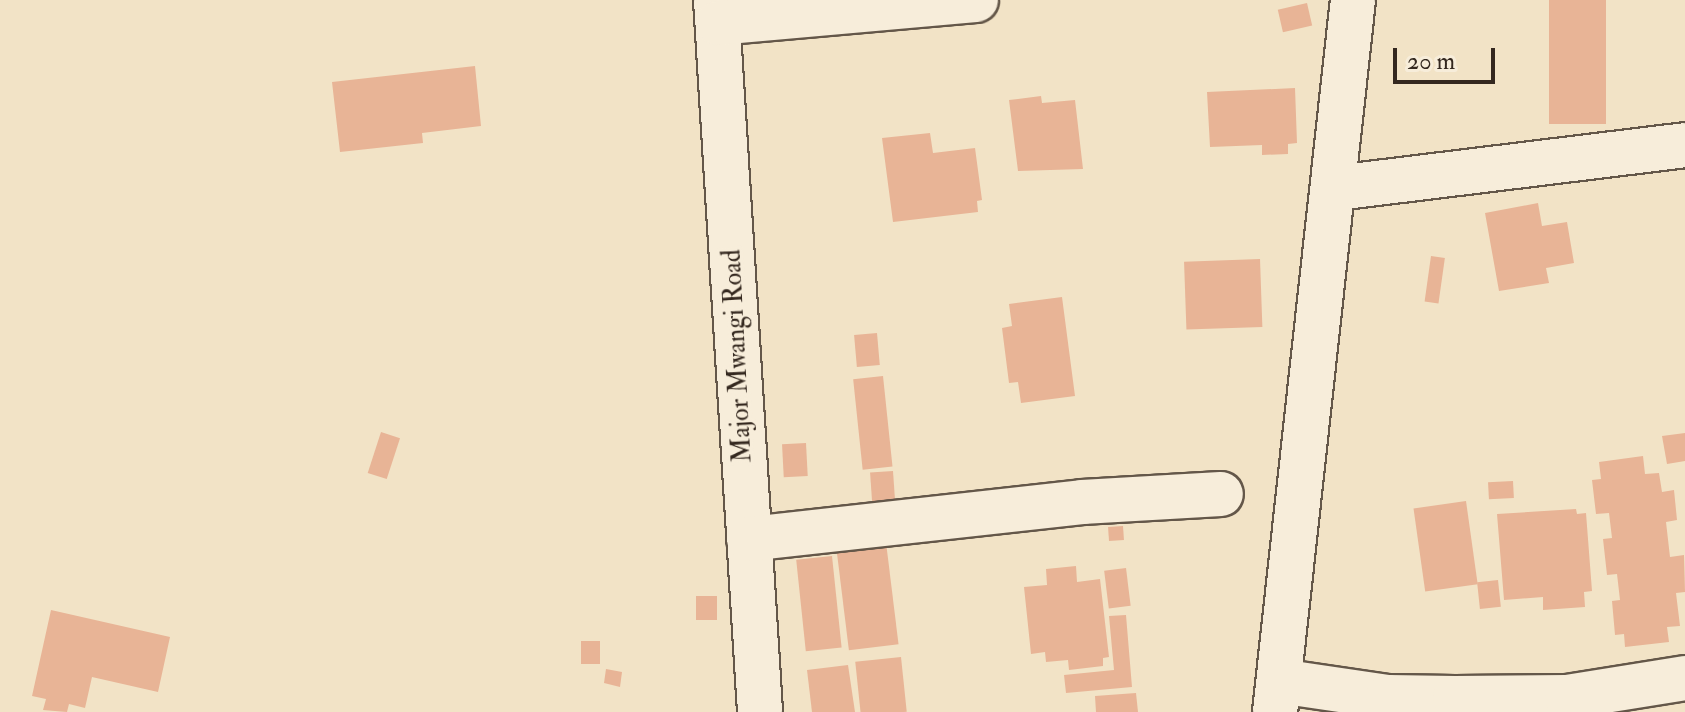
<!DOCTYPE html>
<html>
<head>
<meta charset="utf-8">
<style>
  body { margin:0 }
  #map { position:relative; width:1685px; height:712px; overflow:hidden; background:#f2e3c6; font-family:"IM FELL Double Pica",serif }
  div>[style] { position:absolute }
  [style*='--x'] { left:calc(var(--x)*1px); top:calc(var(--y)*1px); width:calc(var(--w)*1px); rotate:calc(var(--a)*1deg) }
  .building>* { inset:0; background:#e8b496; transform-origin:0 0 }
  .roads { filter:drop-shadow(2px 0 #645749) drop-shadow(-2px 0 #645749) drop-shadow(0 2px #645749) drop-shadow(0 -2px #645749) }
  .minor>* { height:44px; margin:-22px; padding:0 22px; transform-origin:22px; border-radius:22px; background:#f7edda }
  span { translate:-50% -50%; white-space:nowrap; text-align:center; line-height:1.15; -webkit-text-stroke:7px #f7edda; paint-order:stroke }
  .street-label { font-size:26px; color:#34281f }
  .scale { position:absolute; left:1393px; top:48px; width:102px; height:36px; box-sizing:border-box; border:4px solid #34281f; border-top:0; padding-left:10px; font-size:24px; line-height:28px; white-space:nowrap; color:#34281f; -webkit-text-stroke:6px #f7edda; paint-order:stroke }
</style>
</head>
<body>
<div id="map">
  <div class="building">
    <div style="left:1549px;top:0;width:57px;height:124px"></div>
    <div style="left:1307px;top:3px;width:23px;height:30px;rotate:77deg"></div>
    <div style="clip-path:polygon(475px 66px,481px 126px,422px 133px,423px 143px,340px 152px,332px 82px)"></div>
    <div style="clip-path:polygon(1295px 88px,1297px 143px,1288px 144px,1288px 154px,1262px 155px,1262px 145px,1210px 147px,1207px 92px)"></div>
    <div style="clip-path:polygon(1041px 96px,1042px 103px,1075px 100px,1083px 169px,1018px 171px,1009px 100px)"></div>
    <div style="clip-path:polygon(930px 133px,933px 153px,975px 148px,982px 200px,977px 201px,978px 212px,893px 222px,882px 138px)"></div>
    <div style="clip-path:polygon(1538px 203px,1542px 226px,1567px 222px,1574px 263px,1546px 268px,1549px 283px,1499px 291px,1485px 213px)"></div>
    <div style="left:1431px;top:256px;width:14px;height:46px;rotate:8deg"></div>
    <div style="left:1260px;top:259px;width:68px;height:76px;rotate:88deg"></div>
    <div style="clip-path:polygon(1062px 297px,1075px 396px,1021px 403px,1018px 382px,1009px 383px,1002px 328px,1012px 326px,1009px 304px)"></div>
    <div style="left:877px;top:333px;width:32px;height:23px;rotate:85deg"></div>
    <div style="left:883px;top:376px;width:91px;height:30px;rotate:84deg"></div>
    <div style="left:381px;top:432px;width:20px;height:43px;rotate:18deg"></div>
    <div style="clip-path:polygon(1685px 433px,1685px 461px,1667px 464px,1662px 436px)"></div>
    <div style="left:806px;top:443px;width:33px;height:24px;rotate:87deg"></div>
    <div style="clip-path:polygon(1643px 456px,1645px 474px,1659px 473px,1662px 492px,1674px 490px,1677px 520px,1666px 522px,1670px 557px,1684px 555px,1685px 592px,1676px 593px,1680px 626px,1667px 627px,1669px 642px,1625px 647px,1624px 634px,1615px 635px,1612px 601px,1620px 600px,1617px 574px,1607px 575px,1603px 539px,1612px 538px,1609px 513px,1596px 514px,1592px 480px,1601px 479px,1599px 462px)"></div>
    <div style="left:893px;top:471px;width:30px;height:23px;rotate:86deg"></div>
    <div style="left:1513px;top:481px;width:17px;height:25px;rotate:87deg"></div>
    <div style="left:1466px;top:501px;width:84px;height:53px;rotate:82deg"></div>
    <div style="clip-path:polygon(1576px 509px,1577px 514px,1586px 513px,1592px 591px,1584px 592px,1585px 607px,1543px 610px,1543px 597px,1504px 600px,1497px 514px)"></div>
    <div style="left:1123px;top:526px;width:14px;height:15px;rotate:86deg"></div>
    <div style="left:885px;top:534px;width:111px;height:50px;rotate:83deg"></div>
    <div style="left:832px;top:556px;width:92px;height:36px;rotate:84deg"></div>
    <div style="clip-path:polygon(1076px 566px,1077px 582px,1100px 579px,1109px 657px,1103px 658px,1103px 666px,1069px 670px,1068px 660px,1046px 662px,1045px 652px,1031px 654px,1024px 587px,1047px 585px,1046px 569px)"></div>
    <div style="left:1126px;top:568px;width:38px;height:22px;rotate:83deg"></div>
    <div style="left:1498px;top:580px;width:27px;height:21px;rotate:84deg"></div>
    <div style="left:696px;top:596px;width:21px;height:24px"></div>
    <div style="clip-path:polygon(51px 610px,170px 637px,158px 692px,92px 677px,85px 708px,69px 704px,67px 712px,43px 710px,46px 699px,32px 696px)"></div>
    <div style="clip-path:polygon(1126px 615px,1132px 687px,1066px 693px,1064px 675px,1114px 670px,1109px 616px)"></div>
    <div style="left:581px;top:641px;width:19px;height:23px"></div>
    <div style="left:901px;top:657px;width:55px;height:46px;rotate:84deg"></div>
    <div style="clip-path:polygon(848px 665px,855px 712px,812px 712px,807px 670px)"></div>
    <div style="clip-path:polygon(606px 669px,622px 672px,620px 687px,604px 683px)"></div>
    <div style="clip-path:polygon(1136px 693px,1138px 712px,1096px 712px,1095px 696px)"></div>
  </div>
  <div class="roads">
    <div class="minor">
      <div style="--x:716;--y:0;--w:713;--a:86.46"></div>
      <div style="--x:718;--y:23;--w:259;--a:-5.1"></div>
      <div style="--x:1336;--y:188;--w:352;--a:-7"></div>
      <div style="--x:749;--y:539;--w:335;--a:-6.3"></div>
      <div style="--x:1082;--y:502;--w:139;--a:-3.3"></div>
      <div style="--x:1279;--y:681;--w:110;--a:8.4"></div>
      <div style="--x:1388;--y:697;--w:67;--a:0.9"></div>
      <div style="--x:1455;--y:698;--w:112;--a:-0.5"></div>
      <div style="--x:1567;--y:697;--w:120;--a:-9.1"></div>
      <div style="--x:1275;--y:712;--w:716;--a:-83.75"></div>
    </div>
  </div>
  <div class="street-label">
    <span style="left:738px;top:356px;rotate:-93deg">Major Mwangi Road</span>
  </div>
  <div class="scale">20 m</div>
</div>
</body>
</html>
